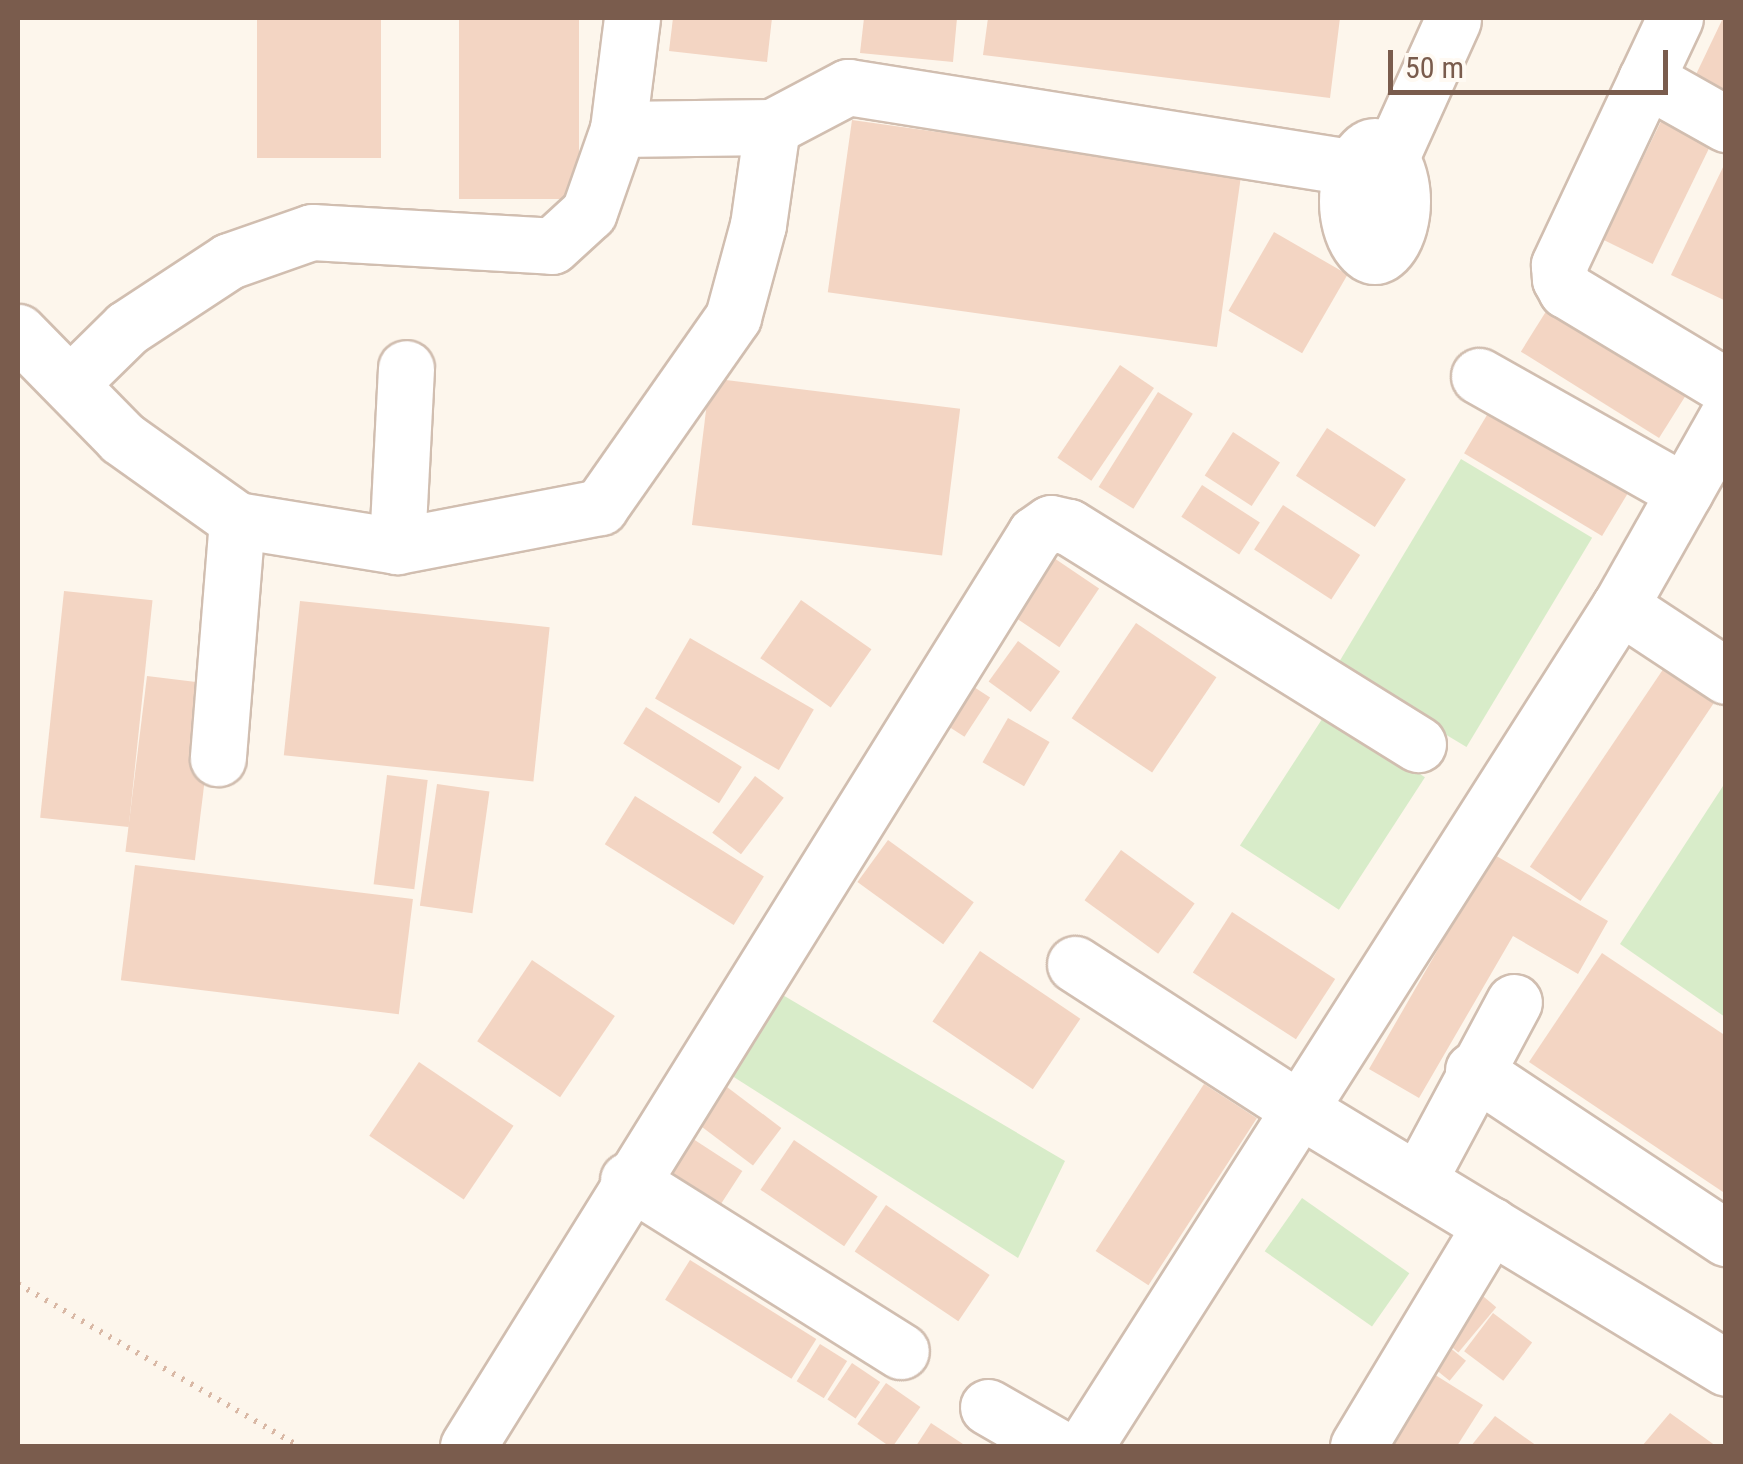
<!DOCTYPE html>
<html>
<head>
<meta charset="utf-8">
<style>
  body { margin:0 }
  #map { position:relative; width:1743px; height:1464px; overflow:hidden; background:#fdf6ec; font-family:"Roboto Condensed",sans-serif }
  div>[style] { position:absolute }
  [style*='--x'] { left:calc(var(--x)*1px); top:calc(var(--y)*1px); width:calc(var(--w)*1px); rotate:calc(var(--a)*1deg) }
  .green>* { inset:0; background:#d8ecc9; transform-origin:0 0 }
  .building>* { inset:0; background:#f3d5c3; transform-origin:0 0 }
  .path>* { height:6px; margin-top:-3px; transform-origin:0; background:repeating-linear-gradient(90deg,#d9b8a5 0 2.5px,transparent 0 10.5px) }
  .roads { filter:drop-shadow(2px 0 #d1beb0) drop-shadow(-2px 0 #d1beb0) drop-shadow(0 2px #d1beb0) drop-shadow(0 -2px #d1beb0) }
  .minor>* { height:55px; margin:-27.5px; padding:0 27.5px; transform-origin:27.5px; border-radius:27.5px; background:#fff }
  .minor>.ring { margin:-27.5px; padding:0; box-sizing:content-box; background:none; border:55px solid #fff; border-radius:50% }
  span { translate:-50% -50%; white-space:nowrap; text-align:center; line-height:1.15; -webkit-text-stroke:10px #fffaf3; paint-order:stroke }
  .frame { position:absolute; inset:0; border:20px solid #7a5c4d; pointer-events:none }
  .scale { position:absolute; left:1388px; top:50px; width:280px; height:45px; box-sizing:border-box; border:5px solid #7a5c4d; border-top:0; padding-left:12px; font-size:30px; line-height:35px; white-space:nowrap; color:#7a5c4d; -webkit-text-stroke:8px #fffaf3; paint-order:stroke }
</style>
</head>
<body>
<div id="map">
  <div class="green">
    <div style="left:1461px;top:459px;width:153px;height:244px;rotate:31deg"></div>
    <div style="left:1326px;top:713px;width:118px;height:158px;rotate:33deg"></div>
    <div style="clip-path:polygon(1725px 783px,1725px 1017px,1620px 944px)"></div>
    <div style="clip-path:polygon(781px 994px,1065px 1161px,1018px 1258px,729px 1074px)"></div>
    <div style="left:1302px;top:1198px;width:131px;height:65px;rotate:35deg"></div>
  </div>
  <div class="building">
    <div style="left:257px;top:18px;width:124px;height:140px"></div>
    <div style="left:459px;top:18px;width:120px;height:181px"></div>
    <div style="clip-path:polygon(673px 18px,772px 18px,767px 62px,669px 51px)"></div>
    <div style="clip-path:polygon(864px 18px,957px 18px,953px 62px,860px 53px)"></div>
    <div style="clip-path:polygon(988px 18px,1340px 18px,1330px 98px,983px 55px)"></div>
    <div style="clip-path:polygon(1723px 18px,1726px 18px,1726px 104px,1690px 87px)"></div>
    <div style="left:1669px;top:105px;width:55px;height:150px;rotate:26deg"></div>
    <div style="left:852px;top:120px;width:393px;height:174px;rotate:8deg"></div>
    <div style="clip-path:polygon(1726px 161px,1726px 301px,1671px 275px)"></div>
    <div style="left:1274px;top:232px;width:85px;height:91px;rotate:30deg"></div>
    <div style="left:1550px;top:305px;width:163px;height:55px;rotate:32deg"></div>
    <div style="left:1120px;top:365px;width:41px;height:112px;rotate:34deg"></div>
    <div style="left:710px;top:378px;width:252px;height:148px;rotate:7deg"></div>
    <div style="left:1158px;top:392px;width:41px;height:112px;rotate:32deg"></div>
    <div style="left:1496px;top:400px;width:161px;height:62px;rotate:31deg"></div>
    <div style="left:1327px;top:428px;width:94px;height:57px;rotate:33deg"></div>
    <div style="left:1233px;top:432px;width:56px;height:52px;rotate:33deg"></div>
    <div style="left:1202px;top:485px;width:69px;height:38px;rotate:33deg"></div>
    <div style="left:1283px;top:505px;width:92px;height:53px;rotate:33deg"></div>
    <div style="left:1051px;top:556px;width:58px;height:71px;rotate:34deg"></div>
    <div style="left:64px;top:591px;width:89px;height:228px;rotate:6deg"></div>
    <div style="left:801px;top:600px;width:86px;height:71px;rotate:35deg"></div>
    <div style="left:300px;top:601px;width:251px;height:155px;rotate:6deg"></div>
    <div style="left:1136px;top:623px;width:97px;height:115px;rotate:34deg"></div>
    <div style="left:690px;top:638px;width:143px;height:70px;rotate:30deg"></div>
    <div style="left:1018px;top:641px;width:52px;height:50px;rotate:36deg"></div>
    <div style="left:1668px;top:662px;width:61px;height:247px;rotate:34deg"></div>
    <div style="left:954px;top:674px;width:43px;height:47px;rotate:33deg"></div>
    <div style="left:147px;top:676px;width:70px;height:177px;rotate:7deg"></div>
    <div style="left:646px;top:707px;width:113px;height:43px;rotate:32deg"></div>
    <div style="left:1008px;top:718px;width:48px;height:51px;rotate:30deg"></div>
    <div style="left:387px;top:775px;width:41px;height:110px;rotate:7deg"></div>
    <div style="left:755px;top:776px;width:36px;height:71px;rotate:37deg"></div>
    <div style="left:437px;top:784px;width:53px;height:123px;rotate:8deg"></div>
    <div style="left:635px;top:796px;width:152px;height:57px;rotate:32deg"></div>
    <div style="left:888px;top:840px;width:106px;height:52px;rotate:36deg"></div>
    <div style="left:1121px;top:850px;width:91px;height:62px;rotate:36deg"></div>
    <div style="clip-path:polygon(1493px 854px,1608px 921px,1578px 974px,1513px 936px,1419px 1098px,1369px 1069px)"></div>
    <div style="left:135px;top:865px;width:280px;height:116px;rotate:7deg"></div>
    <div style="left:1232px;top:912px;width:123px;height:72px;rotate:33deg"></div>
    <div style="left:980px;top:951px;width:121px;height:85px;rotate:34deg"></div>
    <div style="clip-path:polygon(1602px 953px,1726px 1036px,1726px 1194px,1529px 1062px)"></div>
    <div style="left:532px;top:960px;width:100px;height:98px;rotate:34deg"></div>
    <div style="left:419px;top:1062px;width:114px;height:89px;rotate:34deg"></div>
    <div style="left:1204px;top:1084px;width:63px;height:199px;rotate:33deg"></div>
    <div style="left:727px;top:1087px;width:68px;height:47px;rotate:37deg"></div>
    <div style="left:687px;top:1135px;width:66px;height:45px;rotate:33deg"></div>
    <div style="left:794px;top:1140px;width:101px;height:60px;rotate:34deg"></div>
    <div style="left:886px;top:1205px;width:125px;height:56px;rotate:34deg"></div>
    <div style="left:690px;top:1260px;width:149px;height:47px;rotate:32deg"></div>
    <div style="left:1471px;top:1286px;width:33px;height:59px;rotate:40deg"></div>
    <div style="left:1493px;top:1313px;width:49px;height:48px;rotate:37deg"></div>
    <div style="left:1438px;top:1338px;width:36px;height:26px;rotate:39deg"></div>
    <div style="left:820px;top:1344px;width:32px;height:44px;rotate:32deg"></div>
    <div style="left:852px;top:1363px;width:34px;height:44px;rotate:34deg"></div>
    <div style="clip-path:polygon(1429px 1371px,1483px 1405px,1457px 1446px,1389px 1446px)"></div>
    <div style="left:886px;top:1383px;width:42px;height:50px;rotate:35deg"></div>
    <div style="clip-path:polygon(1670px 1413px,1716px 1446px,1642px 1446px)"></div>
    <div style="clip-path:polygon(1495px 1416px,1537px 1446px,1471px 1446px)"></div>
    <div style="clip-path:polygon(931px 1423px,966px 1446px,916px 1446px)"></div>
  </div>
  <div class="path">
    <div style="--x:18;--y:1284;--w:324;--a:30"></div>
  </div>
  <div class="roads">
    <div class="minor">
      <div style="--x:1675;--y:18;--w:273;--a:115.2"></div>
      <div style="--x:1559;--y:265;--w:14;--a:86"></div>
      <div style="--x:1560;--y:279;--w:13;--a:61"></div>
      <div style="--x:1566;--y:290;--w:187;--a:31"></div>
      <div style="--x:1646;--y:79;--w:92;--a:29.4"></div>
      <div style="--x:618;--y:129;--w:112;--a:-82.8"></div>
      <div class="ring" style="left:1347px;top:146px;width:-3px;height:-3px"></div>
      <div style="--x:1392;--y:155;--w:148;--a:-65.7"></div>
      <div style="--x:18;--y:332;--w:148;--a:45.5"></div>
      <div style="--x:122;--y:438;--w:141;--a:35.5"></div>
      <div style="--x:237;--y:520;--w:239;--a:94.6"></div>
      <div style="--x:1479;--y:376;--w:236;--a:29.4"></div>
      <div style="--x:71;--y:383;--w:78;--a:-44.5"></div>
      <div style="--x:127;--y:328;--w:122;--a:-33.3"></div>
      <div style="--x:229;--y:261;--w:88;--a:-19.3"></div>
      <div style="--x:312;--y:232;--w:240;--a:3.3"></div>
      <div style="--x:552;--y:246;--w:50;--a:-42.6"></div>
      <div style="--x:589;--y:212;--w:88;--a:-70.7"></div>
      <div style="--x:618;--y:129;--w:154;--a:-0.7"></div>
      <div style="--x:772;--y:127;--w:86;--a:-27.8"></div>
      <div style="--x:848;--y:87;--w:507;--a:9.07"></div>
      <div style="--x:237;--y:520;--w:162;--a:9.2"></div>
      <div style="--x:397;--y:546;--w:178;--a:-87.1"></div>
      <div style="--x:397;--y:546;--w:207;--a:-10.9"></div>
      <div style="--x:600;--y:507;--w:232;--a:-55"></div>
      <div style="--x:733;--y:317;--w:95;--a:-74.8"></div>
      <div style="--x:758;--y:225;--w:99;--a:-81.9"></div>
      <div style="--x:1620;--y:606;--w:127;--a:33.4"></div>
      <div style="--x:1075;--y:964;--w:270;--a:32.9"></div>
      <div style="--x:1302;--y:1111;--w:496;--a:31.2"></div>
      <div style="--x:1473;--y:1070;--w:304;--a:33.6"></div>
      <div style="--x:628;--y:1180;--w:322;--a:32.1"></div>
      <div style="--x:1418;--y:1181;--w:203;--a:-61.8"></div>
      <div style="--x:988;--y:1407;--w:78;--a:29.8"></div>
      <div style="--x:468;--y:1446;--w:1074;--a:-58.13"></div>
      <div style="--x:1035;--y:534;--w:19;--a:-35"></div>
      <div style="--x:1051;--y:523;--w:18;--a:13"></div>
      <div style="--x:1069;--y:527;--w:411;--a:31.9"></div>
      <div style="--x:1085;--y:1446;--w:996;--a:-57.51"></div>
      <div style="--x:1620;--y:606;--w:215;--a:-60.5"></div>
      <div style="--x:1358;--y:1446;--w:258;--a:-59"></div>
    </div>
  </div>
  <div class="frame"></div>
  <div class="scale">50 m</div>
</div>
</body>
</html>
